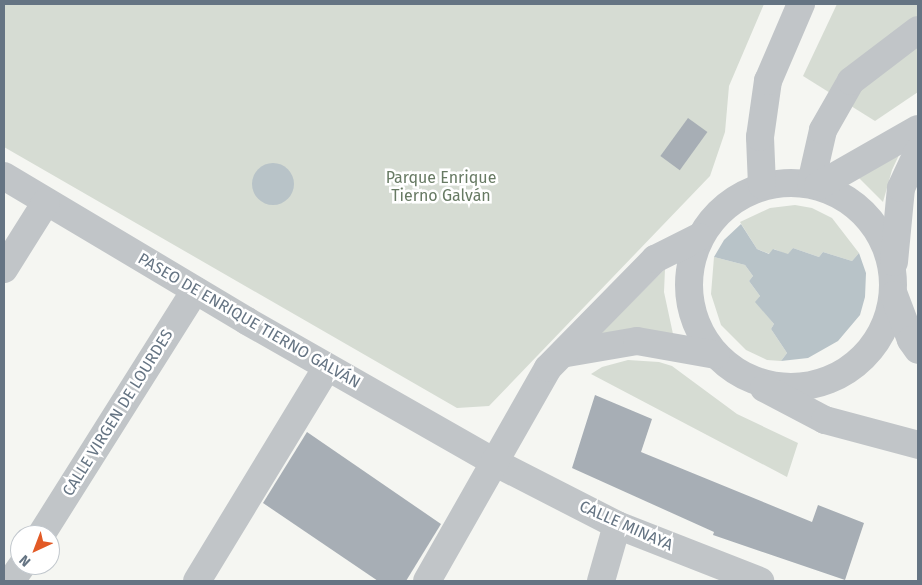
<!DOCTYPE html>
<html>
<head>
<meta charset="utf-8">
<style>
  body { margin:0 }
  #map { position:relative; width:922px; height:585px; overflow:hidden; background:#f5f6f2; font-family:"Fira Sans",sans-serif }
  div>[style] { position:absolute }
  [style*='--x'] { left:calc(var(--x)*1px); top:calc(var(--y)*1px); width:calc(var(--w)*1px); rotate:calc(var(--a)*1deg) }
  .green>* { inset:0; background:#d6dcd3 }
  .water>* { inset:0; background:#b8c3c8 }
  .round { border-radius:50% }
  .building>* { inset:0; background:#a7aeb5; transform-origin:0 0 }
  .minor>* { height:28px; margin:-14px; padding:0 14px; transform-origin:14px; border-radius:14px; background:#c1c5c8 }
  .minor>.ring { margin:-14px; padding:0; box-sizing:content-box; background:none; border:28px solid #c1c5c8; border-radius:50% }
  span { translate:-50% -50%; white-space:nowrap; text-align:center; line-height:1.15; -webkit-text-stroke:5px #fff; paint-order:stroke }
  .park-label { font-size:16px; color:#677a63 }
  .street-label { font-size:16px; color:#657483 }
  .frame { position:absolute; inset:0; border:5px solid #657483; pointer-events:none }
  .north { position:absolute; left:10px; top:525px; width:50px; height:50px; box-sizing:border-box; background:#fff; border:1px solid #c1c7cd; border-radius:50%; rotate:223deg; font-size:14px; font-weight:700; line-height:20px; text-align:center; color:#657483 }
  .north::after { content:''; display:block; margin:auto; width:18px; height:22px; background:#e25a26; clip-path:polygon(50% 0,100% 100%,50% 72%,0 100%) }
</style>
</head>
<body>
<div id="map">
  <div class="green">
    <div style="clip-path:polygon(4px 4px,764px 4px,729px 86px,725px 132px,710px 176px,489px 406px,457px 408px,4px 147px)"></div>
    <div style="clip-path:polygon(837px 4px,918px 4px,918px 92px,875px 121px,803px 76px)"></div>
    <div style="clip-path:polygon(899px 155px,892px 170px,883px 202px,859px 178px)"></div>
    <div style="clip-path:polygon(795px 205px,812px 208px,832px 218px,859px 253px,852px 261px,823px 252px,819px 257px,793px 248px,788px 255px,774px 249px,770px 254px,757px 249px,740px 222px,770px 208px)"></div>
    <div style="clip-path:polygon(714px 257px,745px 265px,753px 276px,749px 281px,760px 296px,756px 302px,774px 324px,771px 329px,787px 353px,781px 361px,767px 360px,746px 350px,721px 325px,711px 294px)"></div>
    <div style="clip-path:polygon(665px 269px,664px 292px,673px 334px,643px 329px,599px 335px)"></div>
    <div style="clip-path:polygon(628px 360px,659px 362px,672px 366px,737px 414px,798px 443px,787px 477px,591px 374px,602px 367px)"></div>
  </div>
  <div class="water">
    <div class="round" style="left:252px;top:163px;width:42px;height:42px"></div>
    <div style="clip-path:polygon(741px 224px,757px 249px,769px 254px,773px 249px,788px 254px,793px 248px,819px 257px,823px 252px,852px 261px,859px 253px,866px 273px,865px 297px,860px 315px,838px 341px,808px 358px,781px 361px,787px 353px,771px 329px,774px 324px,755px 302px,760px 296px,749px 281px,753px 276px,745px 265px,714px 257px,724px 240px)"></div>
  </div>
  <div class="building">
    <div style="left:688px;top:118px;width:24px;height:47px;rotate:36deg"></div>
    <div style="clip-path:polygon(595px 395px,652px 419px,641px 452px,812px 522px,818px 505px,864px 523px,845px 580px,713px 535px,714px 532px,572px 468px)"></div>
    <div style="clip-path:polygon(307px 432px,441px 524px,406px 581px,378px 581px,263px 503px)"></div>
  </div>
  <div class="minor">
    <div style="--x:4;--y:176;--w:283;--a:30.8"></div>
    <div style="--x:247;--y:321;--w:287;--a:29.7"></div>
    <div style="--x:496;--y:463;--w:136;--a:27.1"></div>
    <div style="--x:617;--y:525;--w:154;--a:21.4"></div>
    <div class="ring" style="left:689px;top:183px;width:176px;height:176px"></div>
    <div style="--x:811;--y:183;--w:54;--a:-77.2"></div>
    <div style="--x:823;--y:130;--w:56;--a:-60.3"></div>
    <div style="--x:851;--y:81;--w:84;--a:-37.3"></div>
    <div style="--x:762;--y:185;--w:48;--a:-92.4"></div>
    <div style="--x:760;--y:137;--w:57;--a:-81.9"></div>
    <div style="--x:768;--y:81;--w:84;--a:-66.8"></div>
    <div style="--x:818;--y:186;--w:115;--a:-29.7"></div>
    <div style="--x:894;--y:262;--w:74;--a:-84.6"></div>
    <div style="--x:901;--y:188;--w:40;--a:-65"></div>
    <div style="--x:4;--y:269;--w:79;--a:-57.9"></div>
    <div style="--x:894;--y:295;--w:48;--a:69.3"></div>
    <div style="--x:911;--y:340;--w:12;--a:55"></div>
    <div style="--x:567;--y:353;--w:71;--a:-9.7"></div>
    <div style="--x:637;--y:341;--w:80;--a:10"></div>
    <div style="--x:764;--y:388;--w:69;--a:27.7"></div>
    <div style="--x:825;--y:420;--w:96;--a:15"></div>
    <div style="--x:41;--y:535;--w:289;--a:-57.8"></div>
    <div style="--x:11;--y:581;--w:19;--a:-55"></div>
    <div style="--x:197;--y:581;--w:250;--a:-58.7"></div>
    <div style="--x:427;--y:581;--w:245;--a:-60.4"></div>
    <div style="--x:548;--y:368;--w:153;--a:-45.5"></div>
    <div style="--x:655;--y:259;--w:49;--a:-26.6"></div>
    <div style="--x:601;--y:581;--w:58;--a:-74.1"></div>
  </div>
  <div class="park-label">
    <span style="left:441px;top:187px">Parque Enrique<br>Tierno Galván</span>
  </div>
  <div class="street-label">
    <span style="left:249px;top:321px;rotate:30deg">PASEO DE ENRIQUE TIERNO GALVÁN</span>
    <span style="left:118px;top:413px;rotate:-58deg">CALLE VIRGEN DE LOURDES</span>
    <span style="left:626px;top:526px;rotate:24deg">CALLE MINAYA</span>
  </div>
  <div class="frame"></div>
  <div class="north">N</div>
</div>
</body>
</html>
